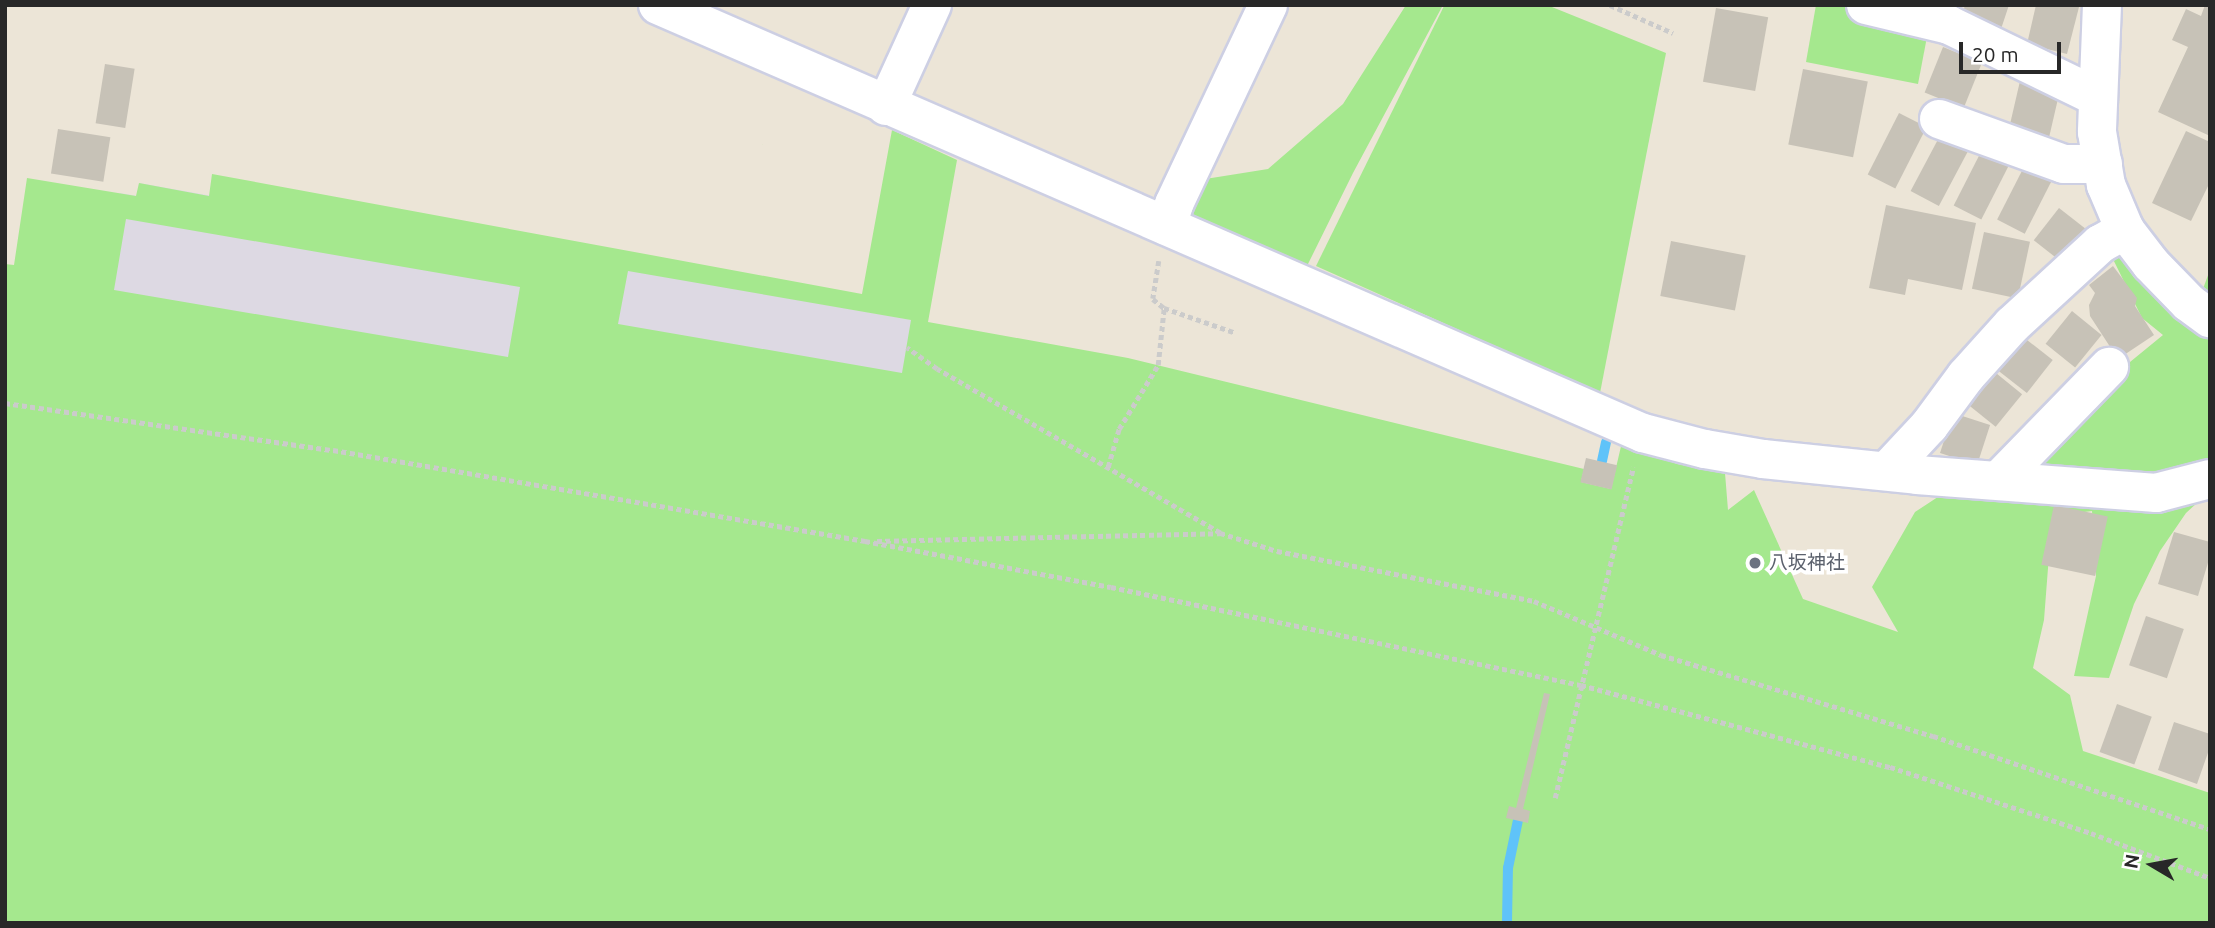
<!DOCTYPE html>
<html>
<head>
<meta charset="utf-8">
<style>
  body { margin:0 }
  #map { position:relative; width:2215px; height:928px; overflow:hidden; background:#ece5d7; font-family:Ubuntu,"Noto Sans JP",sans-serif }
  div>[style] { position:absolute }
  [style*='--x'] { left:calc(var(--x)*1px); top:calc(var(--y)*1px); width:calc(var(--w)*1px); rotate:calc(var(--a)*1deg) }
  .industrial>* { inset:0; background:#ddd9e3 }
  .green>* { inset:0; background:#a5e88e }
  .stream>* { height:10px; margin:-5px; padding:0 5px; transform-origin:5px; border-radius:5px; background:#5fc3f9 }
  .building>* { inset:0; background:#c7c2b7; transform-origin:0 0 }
  .path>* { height:4.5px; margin-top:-2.25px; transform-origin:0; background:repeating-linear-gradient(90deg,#cbcbcb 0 5px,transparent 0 8.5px) }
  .roads { filter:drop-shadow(2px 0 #cdcfe3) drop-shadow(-2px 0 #cdcfe3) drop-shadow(0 2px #cdcfe3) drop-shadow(0 -2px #cdcfe3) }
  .minor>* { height:38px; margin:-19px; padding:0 19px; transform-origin:19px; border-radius:19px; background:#fff }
  .dots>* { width:19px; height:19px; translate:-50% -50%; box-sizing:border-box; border:4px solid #fff; border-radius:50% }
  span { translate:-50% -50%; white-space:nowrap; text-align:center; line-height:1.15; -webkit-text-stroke:7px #fff; paint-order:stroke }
  .worship-label { font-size:19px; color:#5b616d }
  .left { translate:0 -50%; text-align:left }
  .frame { position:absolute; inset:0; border:7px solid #282828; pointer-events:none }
  .north { position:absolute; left:2117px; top:830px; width:70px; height:70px; -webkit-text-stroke:5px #fff; paint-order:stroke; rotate:280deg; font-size:19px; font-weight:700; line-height:28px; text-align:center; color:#282828 }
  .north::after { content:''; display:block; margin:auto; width:24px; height:32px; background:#282828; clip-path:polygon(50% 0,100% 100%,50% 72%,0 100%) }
  .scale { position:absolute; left:1959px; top:42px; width:102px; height:32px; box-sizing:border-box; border:4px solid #282828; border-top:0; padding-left:9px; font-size:21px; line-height:24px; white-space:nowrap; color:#282828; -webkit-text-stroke:5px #fff; paint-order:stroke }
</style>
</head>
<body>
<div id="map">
  <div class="industrial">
    <div style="clip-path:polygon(139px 183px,912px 320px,907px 445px,93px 304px,120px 193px,137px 196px)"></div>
  </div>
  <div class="green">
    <div style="clip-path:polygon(1406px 5px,1443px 5px,1353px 173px,1307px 266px,1184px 221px,1199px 180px,1268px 169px,1343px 104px)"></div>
    <div style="clip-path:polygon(1547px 5px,1666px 53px,1600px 393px,1316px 266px,1444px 6px)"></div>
    <div style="clip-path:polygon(1816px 5px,1849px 5px,1930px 21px,1918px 84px,1806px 62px)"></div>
    <div style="clip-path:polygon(evenodd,892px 130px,957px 160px,928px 322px,1128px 358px,1584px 469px,1581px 482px,1611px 489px,1622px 442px,1677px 464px,1725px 473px,1728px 510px,1754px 490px,1803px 599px,1898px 632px,1872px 587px,1915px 512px,2075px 407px,2163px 335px,2142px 318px,2109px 251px,2120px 244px,2201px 294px,2210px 270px,2210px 491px,2186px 513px,2160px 551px,2134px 604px,2109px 678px,2074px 676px,2096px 576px,2092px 511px,2052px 516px,2044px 620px,2033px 668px,2070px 695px,2083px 751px,2210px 793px,2210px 923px,5px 923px,5px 264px,14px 265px,27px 178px,136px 196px,139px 183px,209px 196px,212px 174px,862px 294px,892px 130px,126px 219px,520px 287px,508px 357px,114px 290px,126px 219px,892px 130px,628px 271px,911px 320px,902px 373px,618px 324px,628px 271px)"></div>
  </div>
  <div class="stream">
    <div style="--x:1602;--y:461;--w:19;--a:-78"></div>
    <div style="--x:1507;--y:923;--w:55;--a:-89"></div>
    <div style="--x:1508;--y:868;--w:49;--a:-78.2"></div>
  </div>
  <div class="building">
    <div style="clip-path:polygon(1965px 5px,2009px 5px,1999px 35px,1960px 22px)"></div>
    <div style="clip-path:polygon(2036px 5px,2079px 7px,2067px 54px,2027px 44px)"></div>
    <div style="clip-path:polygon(2205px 5px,2210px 5px,2210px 136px,2158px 112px,2188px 47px,2172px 40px,2186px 9px,2201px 16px)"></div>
    <div style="left:1716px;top:8px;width:53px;height:75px;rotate:10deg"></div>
    <div style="left:1943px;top:47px;width:42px;height:49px;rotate:22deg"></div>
    <div style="left:105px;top:64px;width:30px;height:60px;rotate:9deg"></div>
    <div style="left:1803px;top:69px;width:66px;height:77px;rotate:11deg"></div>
    <div style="left:2020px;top:81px;width:41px;height:49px;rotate:13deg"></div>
    <div style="left:1899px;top:113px;width:31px;height:69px;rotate:27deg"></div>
    <div style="left:58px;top:129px;width:53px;height:45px;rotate:9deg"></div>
    <div style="left:1943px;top:130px;width:32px;height:69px;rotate:28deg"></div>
    <div style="clip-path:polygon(2186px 131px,2210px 142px,2210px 182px,2191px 221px,2152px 203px)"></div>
    <div style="left:1985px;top:144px;width:31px;height:69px;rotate:27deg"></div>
    <div style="left:2028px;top:159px;width:31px;height:68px;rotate:27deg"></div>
    <div style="clip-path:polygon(1886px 205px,1976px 223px,1962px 290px,1908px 279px,1905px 295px,1869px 288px)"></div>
    <div style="left:2059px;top:208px;width:41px;height:41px;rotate:38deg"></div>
    <div style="left:1984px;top:232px;width:47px;height:58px;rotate:12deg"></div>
    <div style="left:1671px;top:241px;width:76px;height:56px;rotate:11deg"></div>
    <div style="clip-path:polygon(2113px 266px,2137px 298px,2135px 306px,2154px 335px,2118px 359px,2090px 316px,2089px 305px,2095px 293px,2089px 285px)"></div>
    <div style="left:2072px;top:311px;width:38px;height:42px;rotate:39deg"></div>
    <div style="left:2022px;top:336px;width:39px;height:42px;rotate:38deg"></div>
    <div style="left:1991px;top:369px;width:40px;height:42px;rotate:39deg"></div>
    <div style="left:1953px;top:413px;width:39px;height:42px;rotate:18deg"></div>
    <div style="left:1586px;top:458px;width:32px;height:25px;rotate:13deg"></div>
    <div style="left:2054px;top:505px;width:55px;height:61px;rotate:12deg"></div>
    <div style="clip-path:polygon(2174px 532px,2210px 542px,2210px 556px,2198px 596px,2158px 584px)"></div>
    <div style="left:2146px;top:616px;width:40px;height:52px;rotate:19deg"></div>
    <div style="clip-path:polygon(1544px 693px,1550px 694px,1523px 809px,1530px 811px,1528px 823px,1506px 818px,1509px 806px,1516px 808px)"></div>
    <div style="left:2117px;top:704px;width:37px;height:51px;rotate:20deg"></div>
    <div style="clip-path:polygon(2174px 722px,2210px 734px,2210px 747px,2197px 784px,2158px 770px)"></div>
  </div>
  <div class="path">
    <div style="--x:1610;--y:5;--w:69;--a:24"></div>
    <div style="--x:1159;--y:261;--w:38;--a:99"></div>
    <div style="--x:1153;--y:299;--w:14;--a:39"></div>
    <div style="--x:1164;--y:308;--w:76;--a:19.1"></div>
    <div style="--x:5;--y:403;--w:331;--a:8.2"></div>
    <div style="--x:333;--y:450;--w:540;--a:9.71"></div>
    <div style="--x:865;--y:541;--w:250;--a:10.6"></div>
    <div style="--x:1111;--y:587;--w:480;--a:11.8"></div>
    <div style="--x:1581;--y:685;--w:320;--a:14.9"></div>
    <div style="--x:1890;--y:767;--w:212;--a:18.2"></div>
    <div style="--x:2091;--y:833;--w:127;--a:20.7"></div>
    <div style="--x:1108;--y:467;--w:40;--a:-74"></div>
    <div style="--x:1119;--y:429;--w:75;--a:-58.6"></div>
    <div style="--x:1158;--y:365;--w:57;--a:-84"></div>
    <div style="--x:1220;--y:533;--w:60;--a:17.5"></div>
    <div style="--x:1277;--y:551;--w:262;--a:11"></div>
    <div style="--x:1534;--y:601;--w:138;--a:23"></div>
    <div style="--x:1661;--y:655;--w:284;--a:16.6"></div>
    <div style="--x:1933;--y:736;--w:292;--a:18.6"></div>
    <div style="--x:877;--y:541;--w:343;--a:-1.3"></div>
    <div style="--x:1220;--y:533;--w:327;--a:-149.9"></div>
    <div style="--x:937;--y:369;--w:37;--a:-145"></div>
    <div style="--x:1555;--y:798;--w:340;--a:-76.7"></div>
  </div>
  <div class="roads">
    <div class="minor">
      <div style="--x:658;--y:5;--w:1074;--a:23.49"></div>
      <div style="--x:1643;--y:433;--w:64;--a:14.5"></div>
      <div style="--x:1705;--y:449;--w:59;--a:9.8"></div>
      <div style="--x:1763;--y:459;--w:155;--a:5.9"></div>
      <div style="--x:1917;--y:475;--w:240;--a:4.3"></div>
      <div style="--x:2156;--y:493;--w:56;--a:-14.5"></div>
      <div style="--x:1866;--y:5;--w:85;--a:13.5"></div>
      <div style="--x:1949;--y:25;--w:165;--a:25.9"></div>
      <div style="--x:2102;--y:5;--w:127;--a:92.3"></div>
      <div style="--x:2097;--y:132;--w:54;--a:80.4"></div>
      <div style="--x:2106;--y:185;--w:49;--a:67.1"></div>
      <div style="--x:2125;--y:230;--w:43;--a:52.6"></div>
      <div style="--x:2151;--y:264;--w:54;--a:45.7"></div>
      <div style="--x:2189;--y:303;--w:26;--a:36"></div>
      <div style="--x:886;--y:106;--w:111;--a:-65.5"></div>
      <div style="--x:1939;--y:119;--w:133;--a:19.8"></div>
      <div style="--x:2064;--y:164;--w:39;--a:0"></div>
      <div style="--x:1167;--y:226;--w:23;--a:-72"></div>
      <div style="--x:1174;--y:204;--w:220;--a:-64.7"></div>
      <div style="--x:1887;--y:471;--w:62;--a:-47"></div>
      <div style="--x:1929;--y:426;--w:62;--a:-53.5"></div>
      <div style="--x:1966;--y:376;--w:69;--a:-48"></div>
      <div style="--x:2012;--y:325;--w:120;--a:-42.6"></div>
      <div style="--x:2100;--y:244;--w:29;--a:-29"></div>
      <div style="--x:1999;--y:480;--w:158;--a:-45.8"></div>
    </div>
  </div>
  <div class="dots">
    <div style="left:1755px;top:563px;background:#6b7280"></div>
  </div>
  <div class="worship-label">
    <span class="left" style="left:1769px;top:563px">八坂神社</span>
  </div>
  <div class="frame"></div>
  <div class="north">N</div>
  <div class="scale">20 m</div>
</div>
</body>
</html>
